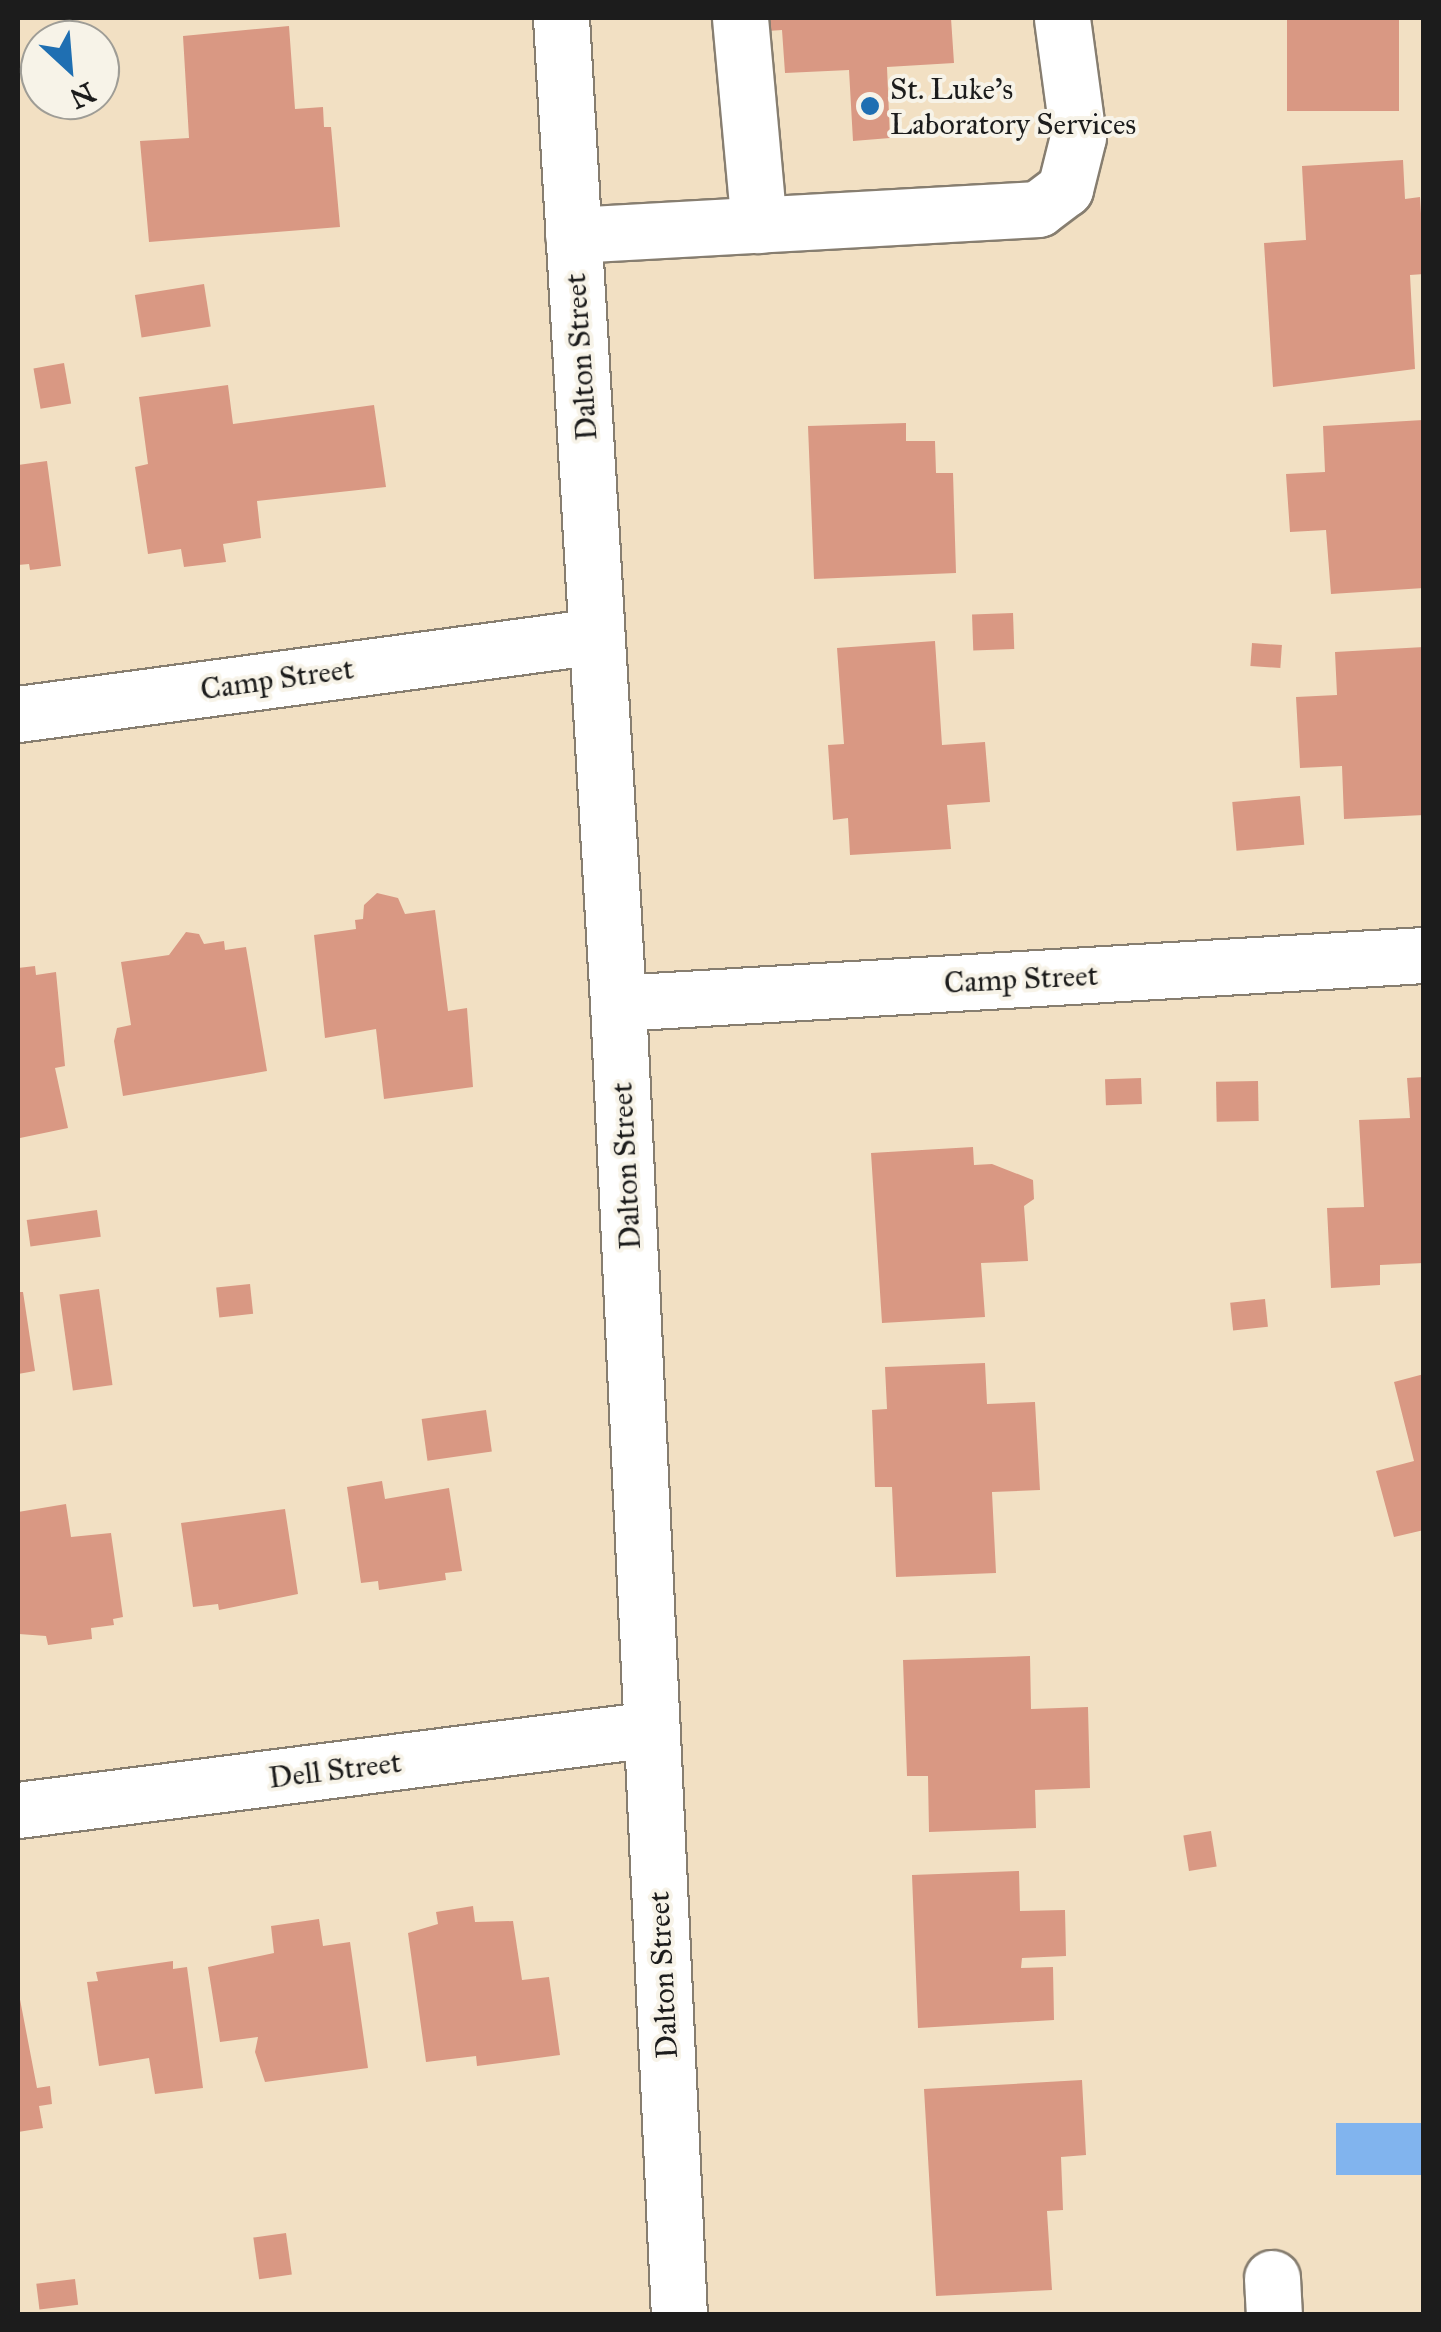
<!DOCTYPE html>
<html>
<head>
<meta charset="utf-8">
<style>
  body { margin:0 }
  #map { position:relative; width:1441px; height:2332px; overflow:hidden; background:#f2e0c3; font-family:"IM FELL Great Primer",serif }
  div>[style] { position:absolute }
  [style*='--x'] { left:calc(var(--x)*1px); top:calc(var(--y)*1px); width:calc(var(--w)*1px); rotate:calc(var(--a)*1deg) }
  .water>* { inset:0; background:#81b4ee; transform-origin:0 0 }
  .building>* { inset:0; background:#d99883; transform-origin:0 0 }
  .roads { filter:drop-shadow(2px 0 #877e70) drop-shadow(-2px 0 #877e70) drop-shadow(0 2px #877e70) drop-shadow(0 -2px #877e70) }
  .minor>* { height:55px; margin:-27.5px; padding:0 27.5px; transform-origin:27.5px; border-radius:27.5px; background:#fff }
  .major>* { height:55px; margin:-27.5px; padding:0 27.5px; transform-origin:27.5px; border-radius:27.5px; background:#fff }
  .dots>* { width:28px; height:28px; translate:-50% -50%; box-sizing:border-box; border:5px solid #f7f3e8; border-radius:50% }
  span { translate:-50% -50%; white-space:nowrap; text-align:center; line-height:1.15; -webkit-text-stroke:8px #f7f3e8; paint-order:stroke }
  .poi-label { font-size:30px; color:#1c1c1c }
  .left { translate:0 -50%; text-align:left }
  .street-label { font-size:30px; color:#1c1c1c }
  .frame { position:absolute; inset:0; border:20px solid #1c1c1c; pointer-events:none }
  .north { position:absolute; left:20px; top:20px; width:100px; height:100px; box-sizing:border-box; background:#f7f3e8; border:2px solid #9f9d96; border-radius:50%; rotate:154deg; font-size:28px; font-weight:700; line-height:40px; text-align:center; color:#1c1c1c }
  .north::after { content:''; display:block; margin:auto; width:35px; height:45px; background:#1f6fb2; clip-path:polygon(50% 0,100% 100%,50% 72%,0 100%) }
</style>
</head>
<body>
<div id="map">
  <div class="water">
    <div style="left:1423px;top:2123px;width:52px;height:87px;rotate:90deg"></div>
  </div>
  <div class="building">
    <div style="clip-path:polygon(749px 18px,951px 18px,954px 63px,887px 67px,890px 138px,853px 141px,849px 70px,785px 73px,782px 30px,767px 31px)"></div>
    <div style="left:1287px;top:18px;width:112px;height:93px"></div>
    <div style="clip-path:polygon(289px 26px,295px 109px,323px 107px,324px 127px,331px 127px,340px 227px,149px 242px,140px 141px,189px 138px,183px 36px)"></div>
    <div style="clip-path:polygon(1403px 160px,1405px 199px,1420px 197px,1424px 263px,1424px 274px,1410px 275px,1415px 369px,1273px 387px,1264px 243px,1306px 240px,1302px 166px)"></div>
    <div style="left:204px;top:284px;width:43px;height:70px;rotate:81deg"></div>
    <div style="left:64px;top:363px;width:41px;height:31px;rotate:80deg"></div>
    <div style="clip-path:polygon(228px 385px,233px 424px,374px 405px,386px 487px,257px 501px,261px 538px,223px 544px,226px 562px,184px 567px,181px 549px,148px 554px,135px 467px,148px 464px,139px 397px)"></div>
    <div style="clip-path:polygon(1423px 420px,1424px 588px,1331px 594px,1326px 530px,1290px 532px,1286px 474px,1325px 472px,1323px 426px)"></div>
    <div style="clip-path:polygon(906px 423px,906px 441px,935px 441px,936px 473px,953px 473px,956px 573px,814px 579px,808px 426px)"></div>
    <div style="clip-path:polygon(47px 461px,61px 566px,30px 570px,29px 564px,18px 565px,18px 465px)"></div>
    <div style="left:1013px;top:613px;width:36px;height:41px;rotate:88deg"></div>
    <div style="clip-path:polygon(935px 641px,942px 745px,985px 742px,990px 802px,947px 805px,951px 849px,850px 855px,848px 818px,833px 820px,828px 745px,844px 744px,837px 648px)"></div>
    <div style="left:1252px;top:643px;width:30px;height:23px;rotate:4deg"></div>
    <div style="clip-path:polygon(1424px 647px,1424px 815px,1344px 819px,1342px 766px,1300px 768px,1296px 697px,1337px 695px,1335px 652px)"></div>
    <div style="left:1300px;top:796px;width:49px;height:68px;rotate:85deg"></div>
    <div style="clip-path:polygon(377px 893px,398px 898px,405px 914px,435px 910px,448px 1011px,467px 1008px,473px 1087px,384px 1099px,376px 1029px,325px 1038px,314px 935px,356px 929px,355px 920px,363px 919px,364px 905px)"></div>
    <div style="clip-path:polygon(186px 932px,199px 934px,204px 944px,224px 941px,225px 950px,246px 947px,267px 1071px,123px 1096px,114px 1041px,117px 1028px,131px 1025px,121px 962px,169px 955px)"></div>
    <div style="clip-path:polygon(35px 966px,36px 975px,56px 972px,65px 1066px,55px 1068px,68px 1128px,20px 1138px,18px 968px)"></div>
    <div style="clip-path:polygon(1424px 1077px,1424px 1263px,1380px 1265px,1380px 1285px,1331px 1288px,1327px 1208px,1364px 1207px,1359px 1120px,1410px 1118px,1407px 1078px)"></div>
    <div style="left:1141px;top:1078px;width:26px;height:36px;rotate:88deg"></div>
    <div style="left:1258px;top:1081px;width:40px;height:42px;rotate:89deg"></div>
    <div style="clip-path:polygon(973px 1147px,974px 1165px,992px 1164px,1033px 1180px,1034px 1199px,1024px 1206px,1028px 1261px,981px 1263px,985px 1317px,882px 1323px,871px 1153px)"></div>
    <div style="left:97px;top:1210px;width:27px;height:71px;rotate:82deg"></div>
    <div style="left:250px;top:1284px;width:30px;height:34px;rotate:84deg"></div>
    <div style="left:99px;top:1289px;width:97px;height:40px;rotate:82deg"></div>
    <div style="clip-path:polygon(18px 1292px,23px 1292px,35px 1371px,18px 1374px)"></div>
    <div style="left:1265px;top:1299px;width:28px;height:35px;rotate:84deg"></div>
    <div style="clip-path:polygon(985px 1363px,987px 1404px,1035px 1402px,1040px 1490px,992px 1492px,996px 1573px,896px 1577px,892px 1487px,875px 1487px,872px 1410px,887px 1409px,885px 1367px)"></div>
    <div style="clip-path:polygon(1424px 1374px,1424px 1530px,1394px 1537px,1376px 1471px,1414px 1461px,1394px 1382px)"></div>
    <div style="left:486px;top:1410px;width:42px;height:65px;rotate:82deg"></div>
    <div style="clip-path:polygon(382px 1481px,385px 1499px,449px 1488px,462px 1571px,445px 1573px,446px 1580px,379px 1590px,378px 1581px,361px 1583px,347px 1487px)"></div>
    <div style="clip-path:polygon(66px 1504px,71px 1537px,111px 1533px,123px 1617px,113px 1619px,114px 1625px,91px 1628px,92px 1639px,48px 1645px,46px 1636px,19px 1634px,18px 1512px)"></div>
    <div style="clip-path:polygon(285px 1509px,298px 1594px,219px 1610px,218px 1604px,193px 1607px,181px 1523px)"></div>
    <div style="clip-path:polygon(1030px 1656px,1031px 1709px,1088px 1707px,1090px 1788px,1035px 1790px,1036px 1828px,929px 1832px,928px 1776px,907px 1776px,903px 1660px)"></div>
    <div style="left:1211px;top:1831px;width:36px;height:28px;rotate:81deg"></div>
    <div style="clip-path:polygon(1019px 1871px,1020px 1911px,1065px 1910px,1066px 1956px,1022px 1958px,1021px 1968px,1053px 1967px,1054px 2020px,918px 2028px,912px 1875px)"></div>
    <div style="clip-path:polygon(473px 1906px,475px 1922px,513px 1921px,522px 1980px,549px 1977px,560px 2055px,477px 2066px,476px 2056px,426px 2062px,408px 1933px,438px 1924px,436px 1912px)"></div>
    <div style="clip-path:polygon(319px 1919px,323px 1946px,350px 1942px,368px 2068px,265px 2082px,255px 2052px,258px 2037px,220px 2042px,208px 1967px,274px 1953px,271px 1926px)"></div>
    <div style="clip-path:polygon(173px 1961px,173px 1969px,187px 1967px,203px 2088px,155px 2094px,149px 2058px,99px 2066px,87px 1982px,98px 1981px,96px 1972px)"></div>
    <div style="clip-path:polygon(18px 1989px,37px 2088px,50px 2086px,52px 2104px,39px 2106px,43px 2128px,18px 2132px)"></div>
    <div style="clip-path:polygon(1082px 2080px,1086px 2155px,1061px 2157px,1063px 2210px,1047px 2211px,1052px 2290px,936px 2296px,924px 2089px)"></div>
    <div style="left:286px;top:2233px;width:42px;height:33px;rotate:82deg"></div>
    <div style="left:75px;top:2279px;width:26px;height:39px;rotate:83deg"></div>
  </div>
  <div class="roads">
    <div class="minor">
      <div style="--x:740;--y:18;--w:208;--a:84.8"></div>
      <div style="--x:573;--y:235;--w:466;--a:-3.2"></div>
      <div style="--x:1038;--y:209;--w:34;--a:-37"></div>
      <div style="--x:1065;--y:189;--w:54;--a:-76"></div>
      <div style="--x:1078;--y:137;--w:120;--a:-97.7"></div>
      <div style="--x:18;--y:714;--w:584;--a:-7.67"></div>
      <div style="--x:618;--y:1003;--w:807;--a:-3.41"></div>
      <div style="--x:18;--y:1810;--w:639;--a:-7.28"></div>
      <div style="--x:1272;--y:2278;--w:36;--a:87"></div>
    </div>
    <div class="major">
      <div style="--x:561;--y:18;--w:987;--a:86.69"></div>
      <div style="--x:618;--y:1003;--w:1312;--a:87.34"></div>
    </div>
  </div>
  <div class="dots">
    <div style="left:870px;top:106px;background:#1f6fb2"></div>
  </div>
  <div class="poi-label">
    <span class="left" style="left:890px;top:106px">St. Luke's<br>Laboratory Services</span>
  </div>
  <div class="street-label">
    <span style="left:581px;top:357px;rotate:-94deg">Dalton Street</span>
    <span style="left:277px;top:679px;rotate:-8deg">Camp Street</span>
    <span style="left:1021px;top:979px;rotate:-3deg">Camp Street</span>
    <span style="left:626px;top:1166px;rotate:-93deg">Dalton Street</span>
    <span style="left:335px;top:1770px;rotate:-7deg">Dell Street</span>
    <span style="left:663px;top:1975px;rotate:-93deg">Dalton Street</span>
  </div>
  <div class="frame"></div>
  <div class="north">N</div>
</div>
</body>
</html>
